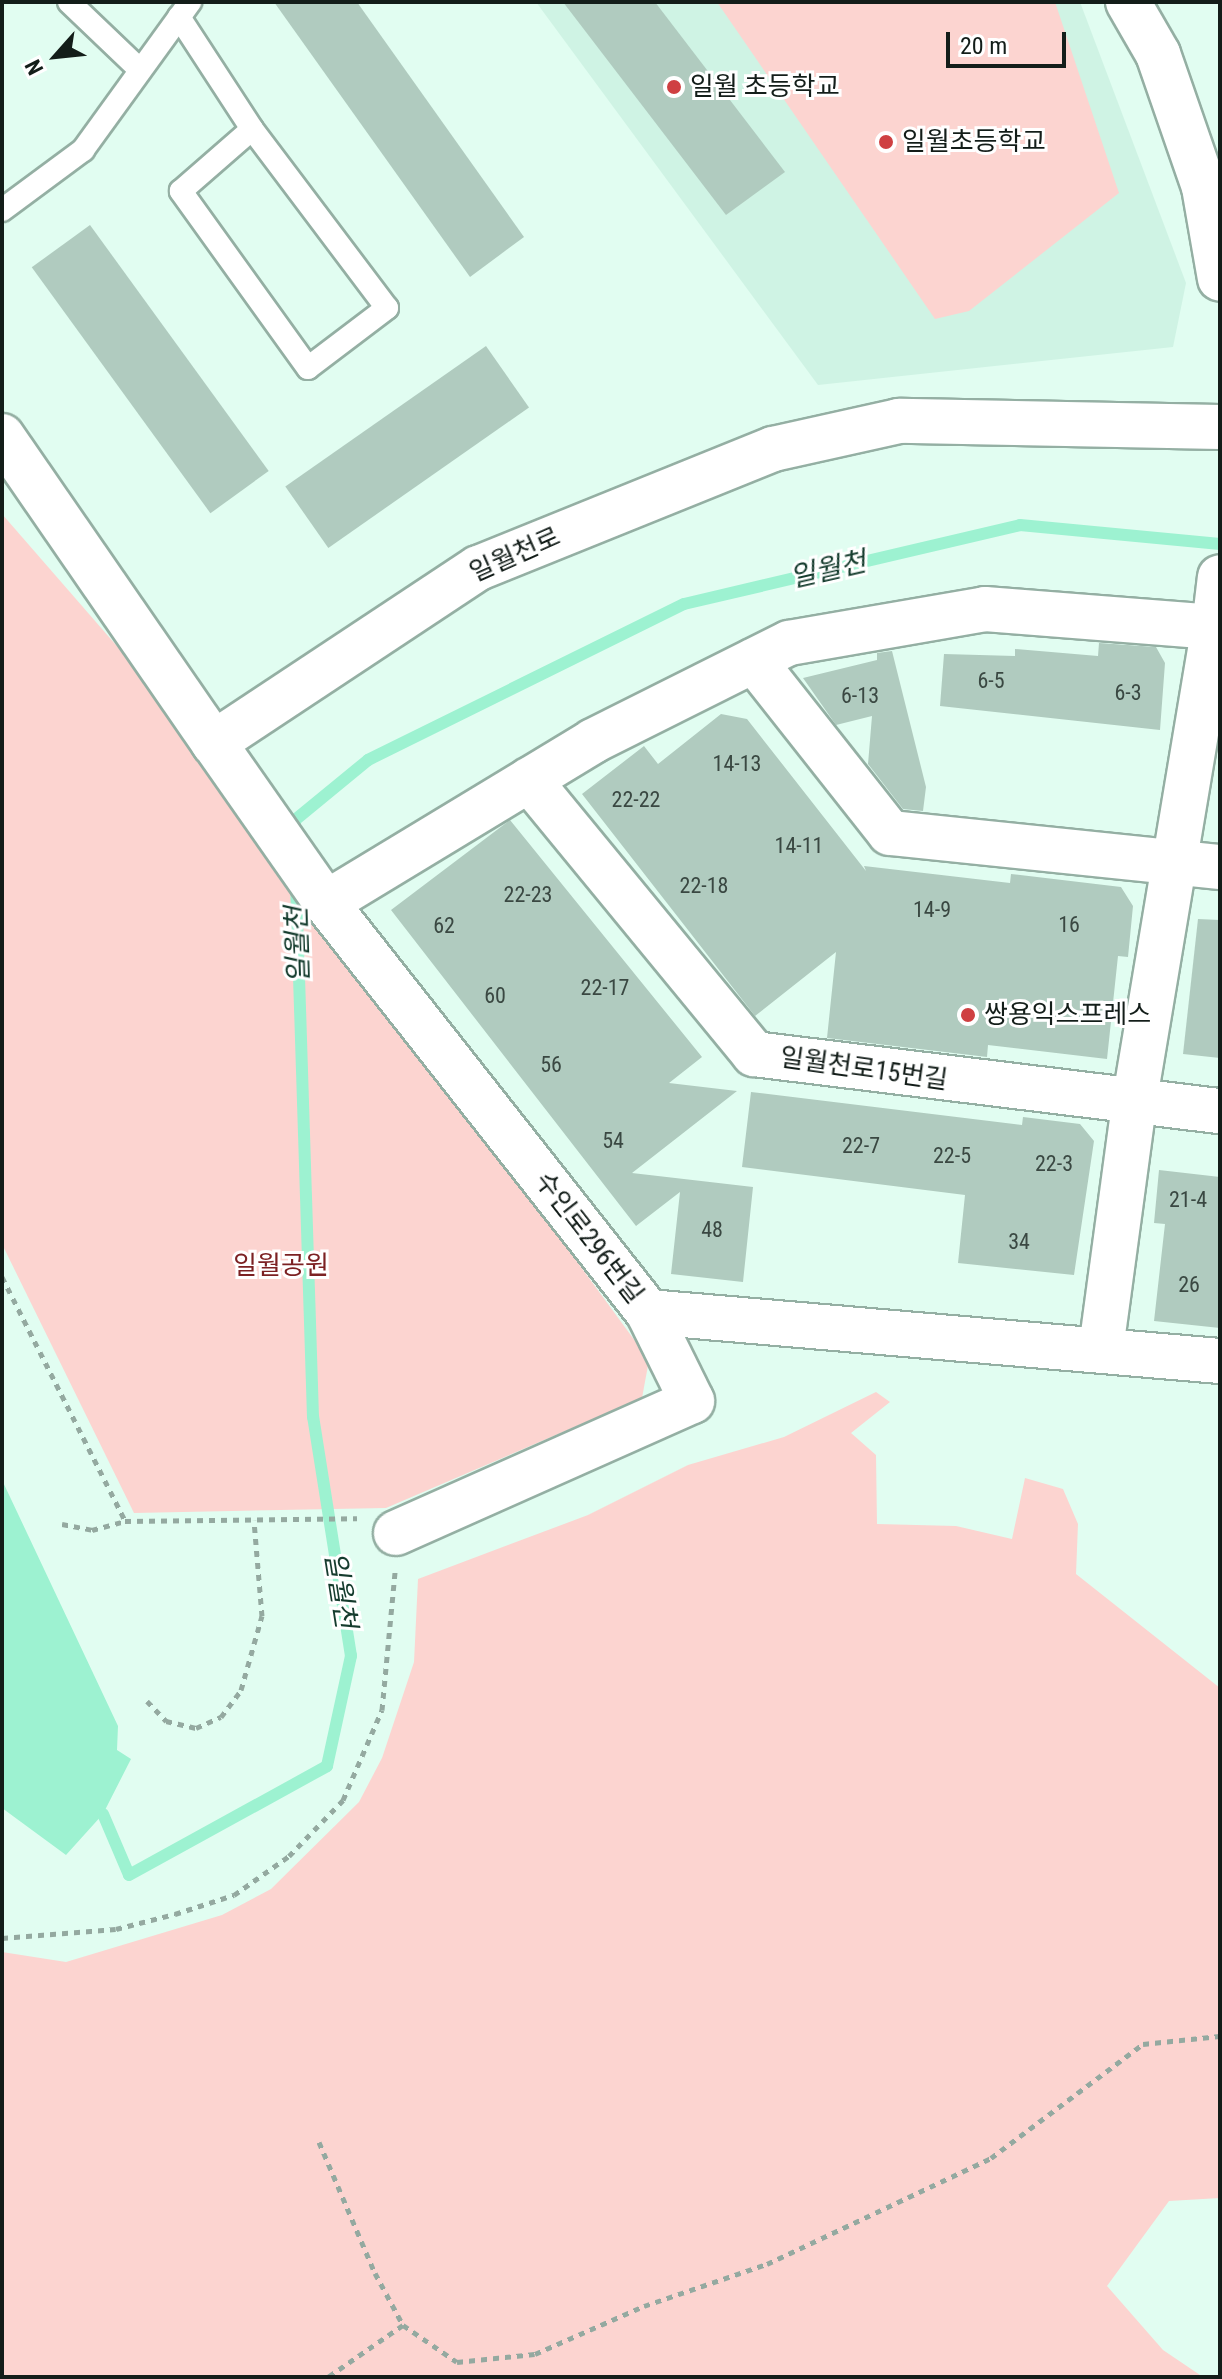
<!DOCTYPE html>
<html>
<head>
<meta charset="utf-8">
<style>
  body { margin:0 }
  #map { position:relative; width:1222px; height:2379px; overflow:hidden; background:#e1fdf1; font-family:"Roboto Condensed","Noto Sans KR",sans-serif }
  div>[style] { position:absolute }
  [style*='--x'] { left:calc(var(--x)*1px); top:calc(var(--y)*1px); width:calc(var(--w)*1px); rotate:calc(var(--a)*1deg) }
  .built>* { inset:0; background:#cff3e4 }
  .green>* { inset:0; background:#fcd4d0 }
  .water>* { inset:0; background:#9df2d1 }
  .stream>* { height:12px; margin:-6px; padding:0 6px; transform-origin:6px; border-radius:6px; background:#9df2d1 }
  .building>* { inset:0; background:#b0cbbf; transform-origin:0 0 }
  .path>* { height:5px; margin-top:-2.5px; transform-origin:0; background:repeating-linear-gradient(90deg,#94a9a0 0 6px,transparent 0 12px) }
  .roads { filter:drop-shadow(2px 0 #94afa3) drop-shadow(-2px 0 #94afa3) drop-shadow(0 2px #94afa3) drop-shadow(0 -2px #94afa3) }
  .service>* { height:22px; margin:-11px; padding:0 11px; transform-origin:11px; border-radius:11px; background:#fff }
  .minor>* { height:44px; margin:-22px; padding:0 22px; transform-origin:22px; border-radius:22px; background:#fff }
  .tertiary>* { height:44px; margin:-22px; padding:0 22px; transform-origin:22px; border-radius:22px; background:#fff }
  .dots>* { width:22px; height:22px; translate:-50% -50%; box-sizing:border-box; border:4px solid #fff; border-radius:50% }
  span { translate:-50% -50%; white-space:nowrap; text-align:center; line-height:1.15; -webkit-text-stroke:6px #fff; paint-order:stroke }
  .number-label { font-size:22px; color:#3a4842 }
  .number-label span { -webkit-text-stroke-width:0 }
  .poi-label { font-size:26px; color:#131d19 }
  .left { translate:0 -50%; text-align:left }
  .street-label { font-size:26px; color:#131d19 }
  .park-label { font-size:26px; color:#7c2123 }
  .water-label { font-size:28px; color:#153c2e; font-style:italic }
  .frame { position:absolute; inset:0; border:4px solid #131d19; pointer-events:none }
  .north { position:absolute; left:16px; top:16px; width:80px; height:80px; -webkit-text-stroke:6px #fff; paint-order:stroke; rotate:243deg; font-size:22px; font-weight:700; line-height:32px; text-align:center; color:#131d19 }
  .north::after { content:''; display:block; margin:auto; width:28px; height:36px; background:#131d19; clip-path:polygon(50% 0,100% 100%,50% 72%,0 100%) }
  .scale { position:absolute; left:946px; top:32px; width:120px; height:36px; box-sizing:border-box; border:4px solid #131d19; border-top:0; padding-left:10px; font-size:24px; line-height:28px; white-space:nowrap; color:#131d19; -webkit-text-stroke:6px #fff; paint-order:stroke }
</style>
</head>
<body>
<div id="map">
  <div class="built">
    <div style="clip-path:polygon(536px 2px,1080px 2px,1186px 283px,1173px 347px,818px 385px)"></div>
  </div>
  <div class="green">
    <div style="clip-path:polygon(717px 2px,1055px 2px,1119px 193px,969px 311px,935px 319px)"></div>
    <div style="clip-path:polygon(2px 514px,176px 714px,649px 1360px,642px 1398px,386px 1508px,134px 1513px,2px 1244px)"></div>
    <div style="clip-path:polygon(876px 1392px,890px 1402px,851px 1433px,876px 1455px,877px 1524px,956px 1526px,1012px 1539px,1025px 1478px,1063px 1489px,1078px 1524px,1076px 1574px,1220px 1688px,1220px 2198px,1169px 2201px,1107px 2286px,1163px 2350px,1203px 2377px,2px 2377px,2px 1952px,66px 1962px,222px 1915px,271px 1889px,359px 1802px,382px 1758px,414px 1662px,418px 1579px,588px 1515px,688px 1465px,784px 1437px)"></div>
  </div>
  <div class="water">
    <div style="clip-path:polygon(2px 1480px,118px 1726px,117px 1750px,131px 1759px,103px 1814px,66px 1855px,2px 1808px)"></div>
  </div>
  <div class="stream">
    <div style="--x:295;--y:836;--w:16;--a:-90"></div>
    <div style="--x:295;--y:820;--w:94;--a:-39.4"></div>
    <div style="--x:368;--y:760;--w:352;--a:-26.3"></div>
    <div style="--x:684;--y:604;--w:345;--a:-13.2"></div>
    <div style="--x:1020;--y:525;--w:201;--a:5.4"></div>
    <div style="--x:103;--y:1814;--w:66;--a:66.9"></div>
    <div style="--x:129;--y:1875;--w:226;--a:-28.8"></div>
    <div style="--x:327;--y:1766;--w:113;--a:-77.7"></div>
    <div style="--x:351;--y:1656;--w:242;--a:-99"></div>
    <div style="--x:313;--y:1417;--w:534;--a:-91.82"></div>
  </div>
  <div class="building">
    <div style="clip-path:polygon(274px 2px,357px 2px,524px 237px,470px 277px)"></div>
    <div style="clip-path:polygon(563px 2px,655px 2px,785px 172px,726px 215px)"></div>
    <div style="left:90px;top:225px;width:304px;height:72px;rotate:54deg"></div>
    <div style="left:486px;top:346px;width:75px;height:245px;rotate:55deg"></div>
    <div style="clip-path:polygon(1099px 643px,1156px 647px,1165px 663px,1160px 730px,940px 706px,944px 654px,1015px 656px,1015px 649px,1098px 656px)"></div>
    <div style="clip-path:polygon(892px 651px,926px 787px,923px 811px,903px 809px,868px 764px,872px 716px,836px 725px,803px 678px,877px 660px,877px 653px)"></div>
    <div style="clip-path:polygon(721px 714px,747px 719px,866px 871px,864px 866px,1010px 883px,1011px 874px,1121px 887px,1133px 906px,1128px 957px,1118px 956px,1107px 1059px,988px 1045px,987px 1057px,827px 1038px,836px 952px,755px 1016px,582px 794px,644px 746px,658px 764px)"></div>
    <div style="clip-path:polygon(510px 820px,702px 1057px,669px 1083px,737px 1091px,632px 1173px,753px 1187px,743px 1282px,671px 1274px,680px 1192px,636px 1226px,391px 910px)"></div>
    <div style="clip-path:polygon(1198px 919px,1220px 920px,1220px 1058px,1183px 1054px)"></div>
    <div style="clip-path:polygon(751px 1092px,1022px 1125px,1023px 1117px,1080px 1124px,1094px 1141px,1074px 1275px,958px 1263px,965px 1195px,742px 1167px)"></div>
    <div style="clip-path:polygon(1159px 1170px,1220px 1177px,1220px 1328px,1154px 1321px,1165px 1224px,1154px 1223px)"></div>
  </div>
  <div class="path">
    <div style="--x:2;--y:1277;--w:273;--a:63.2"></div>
    <div style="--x:125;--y:1521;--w:232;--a:-0.7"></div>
    <div style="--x:62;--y:1524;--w:31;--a:11"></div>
    <div style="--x:92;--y:1530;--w:34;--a:-15"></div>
    <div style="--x:147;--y:1701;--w:28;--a:46"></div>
    <div style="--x:166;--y:1721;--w:31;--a:13"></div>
    <div style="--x:196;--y:1728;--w:27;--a:-24"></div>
    <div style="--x:221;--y:1717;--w:34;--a:-53"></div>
    <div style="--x:241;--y:1690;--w:77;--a:-74.2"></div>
    <div style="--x:262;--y:1616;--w:96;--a:-94.8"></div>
    <div style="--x:2;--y:1938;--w:114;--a:-4.5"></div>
    <div style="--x:116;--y:1929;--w:61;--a:-14.3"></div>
    <div style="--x:175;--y:1914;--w:62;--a:-17.9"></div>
    <div style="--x:234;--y:1895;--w:67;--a:-35.3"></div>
    <div style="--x:289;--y:1856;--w:78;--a:-46"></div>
    <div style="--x:343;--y:1800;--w:98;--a:-66.6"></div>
    <div style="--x:382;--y:1710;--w:139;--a:-84.6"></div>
    <div style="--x:319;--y:2142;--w:142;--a:66.9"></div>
    <div style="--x:375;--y:2273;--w:59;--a:61.7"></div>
    <div style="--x:403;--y:2325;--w:91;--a:145.3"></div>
    <div style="--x:403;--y:2325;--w:65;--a:34.4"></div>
    <div style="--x:457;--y:2362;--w:78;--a:-5.9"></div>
    <div style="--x:535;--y:2354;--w:119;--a:-23.8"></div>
    <div style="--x:644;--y:2306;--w:130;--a:-18.9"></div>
    <div style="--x:767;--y:2264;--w:248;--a:-25.3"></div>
    <div style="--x:991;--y:2158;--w:190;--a:-36.9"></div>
    <div style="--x:1143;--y:2044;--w:77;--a:-5.9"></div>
  </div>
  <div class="roads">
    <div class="service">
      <div style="--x:69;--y:2;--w:97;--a:43.7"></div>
      <div style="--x:179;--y:17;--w:134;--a:56.9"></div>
      <div style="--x:252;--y:129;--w:224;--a:53"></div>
      <div style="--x:387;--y:308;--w:99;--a:142.8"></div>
      <div style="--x:308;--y:368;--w:218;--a:-125.7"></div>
      <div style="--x:181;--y:191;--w:94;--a:-41.1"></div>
      <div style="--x:2;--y:210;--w:101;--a:-36.5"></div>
      <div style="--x:83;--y:150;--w:183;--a:-54.1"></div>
    </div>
    <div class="minor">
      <div style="--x:1128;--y:2;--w:60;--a:60"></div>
      <div style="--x:1158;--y:54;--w:141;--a:70.9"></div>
      <div style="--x:1204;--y:187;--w:93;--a:80.1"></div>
      <div style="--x:1220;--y:427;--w:321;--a:-178.9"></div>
      <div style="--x:899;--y:421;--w:129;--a:167.5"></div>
      <div style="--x:773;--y:449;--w:318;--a:158"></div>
      <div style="--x:478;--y:568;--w:317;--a:146.5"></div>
      <div style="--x:214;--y:743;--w:195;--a:55"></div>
      <div style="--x:326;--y:903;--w:521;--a:51.79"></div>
      <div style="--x:648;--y:1312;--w:574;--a:4.9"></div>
      <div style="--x:754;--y:661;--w:219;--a:51.7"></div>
      <div style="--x:890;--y:833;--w:332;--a:5.9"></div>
      <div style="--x:529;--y:780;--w:355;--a:50.6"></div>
      <div style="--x:754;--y:1054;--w:469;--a:7"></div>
      <div style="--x:326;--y:903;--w:312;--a:-31.2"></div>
      <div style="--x:593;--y:741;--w:219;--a:-26.6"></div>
      <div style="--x:789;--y:643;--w:199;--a:-9.8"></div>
      <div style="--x:985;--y:609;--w:230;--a:4.5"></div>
      <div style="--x:1214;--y:627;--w:50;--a:-83.2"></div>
      <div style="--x:1101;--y:1349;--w:247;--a:-82.3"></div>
      <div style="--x:1134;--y:1104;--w:484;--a:-80.5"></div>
      <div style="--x:1214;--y:627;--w:6;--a:0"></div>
      <div style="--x:396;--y:1533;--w:324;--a:-24"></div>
      <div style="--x:692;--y:1401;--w:99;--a:-116.3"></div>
    </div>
    <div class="tertiary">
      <div style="--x:2;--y:436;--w:373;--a:55.4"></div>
    </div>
  </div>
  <div class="dots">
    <div style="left:674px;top:87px;background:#cf4042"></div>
    <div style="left:886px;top:142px;background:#cf4042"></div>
    <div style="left:968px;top:1015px;background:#cf4042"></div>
  </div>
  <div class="number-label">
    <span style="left:991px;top:681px">6-5</span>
    <span style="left:1128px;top:693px">6-3</span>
    <span style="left:860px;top:696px">6-13</span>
    <span style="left:737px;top:764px">14-13</span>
    <span style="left:636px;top:800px">22-22</span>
    <span style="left:799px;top:846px">14-11</span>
    <span style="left:704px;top:886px">22-18</span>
    <span style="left:528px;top:895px">22-23</span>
    <span style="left:932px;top:910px">14-9</span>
    <span style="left:1069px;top:925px">16</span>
    <span style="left:444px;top:926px">62</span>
    <span style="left:605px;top:988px">22-17</span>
    <span style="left:495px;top:996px">60</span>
    <span style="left:551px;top:1065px">56</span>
    <span style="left:613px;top:1141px">54</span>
    <span style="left:861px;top:1146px">22-7</span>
    <span style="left:952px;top:1156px">22-5</span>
    <span style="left:1054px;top:1164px">22-3</span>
    <span style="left:1188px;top:1200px">21-4</span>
    <span style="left:712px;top:1230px">48</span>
    <span style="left:1019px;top:1242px">34</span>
    <span style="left:1189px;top:1285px">26</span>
  </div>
  <div class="poi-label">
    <span class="left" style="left:690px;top:87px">일월 초등학교</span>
    <span class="left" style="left:902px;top:142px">일월초등학교</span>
    <span class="left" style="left:984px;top:1015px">쌍용익스프레스</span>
  </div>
  <div class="street-label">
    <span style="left:515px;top:555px;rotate:-24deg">일월천로</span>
    <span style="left:864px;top:1069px;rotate:8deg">일월천로15번길</span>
    <span style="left:589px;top:1238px;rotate:52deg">수인로296번길</span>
  </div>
  <div class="park-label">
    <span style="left:281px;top:1266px">일월공원</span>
  </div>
  <div class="water-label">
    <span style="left:828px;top:570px;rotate:-13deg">일월천</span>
    <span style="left:298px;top:945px;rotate:-92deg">일월천</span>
    <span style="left:340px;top:1590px;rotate:81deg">일월천</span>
  </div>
  <div class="frame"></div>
  <div class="north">N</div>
  <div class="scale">20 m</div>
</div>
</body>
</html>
